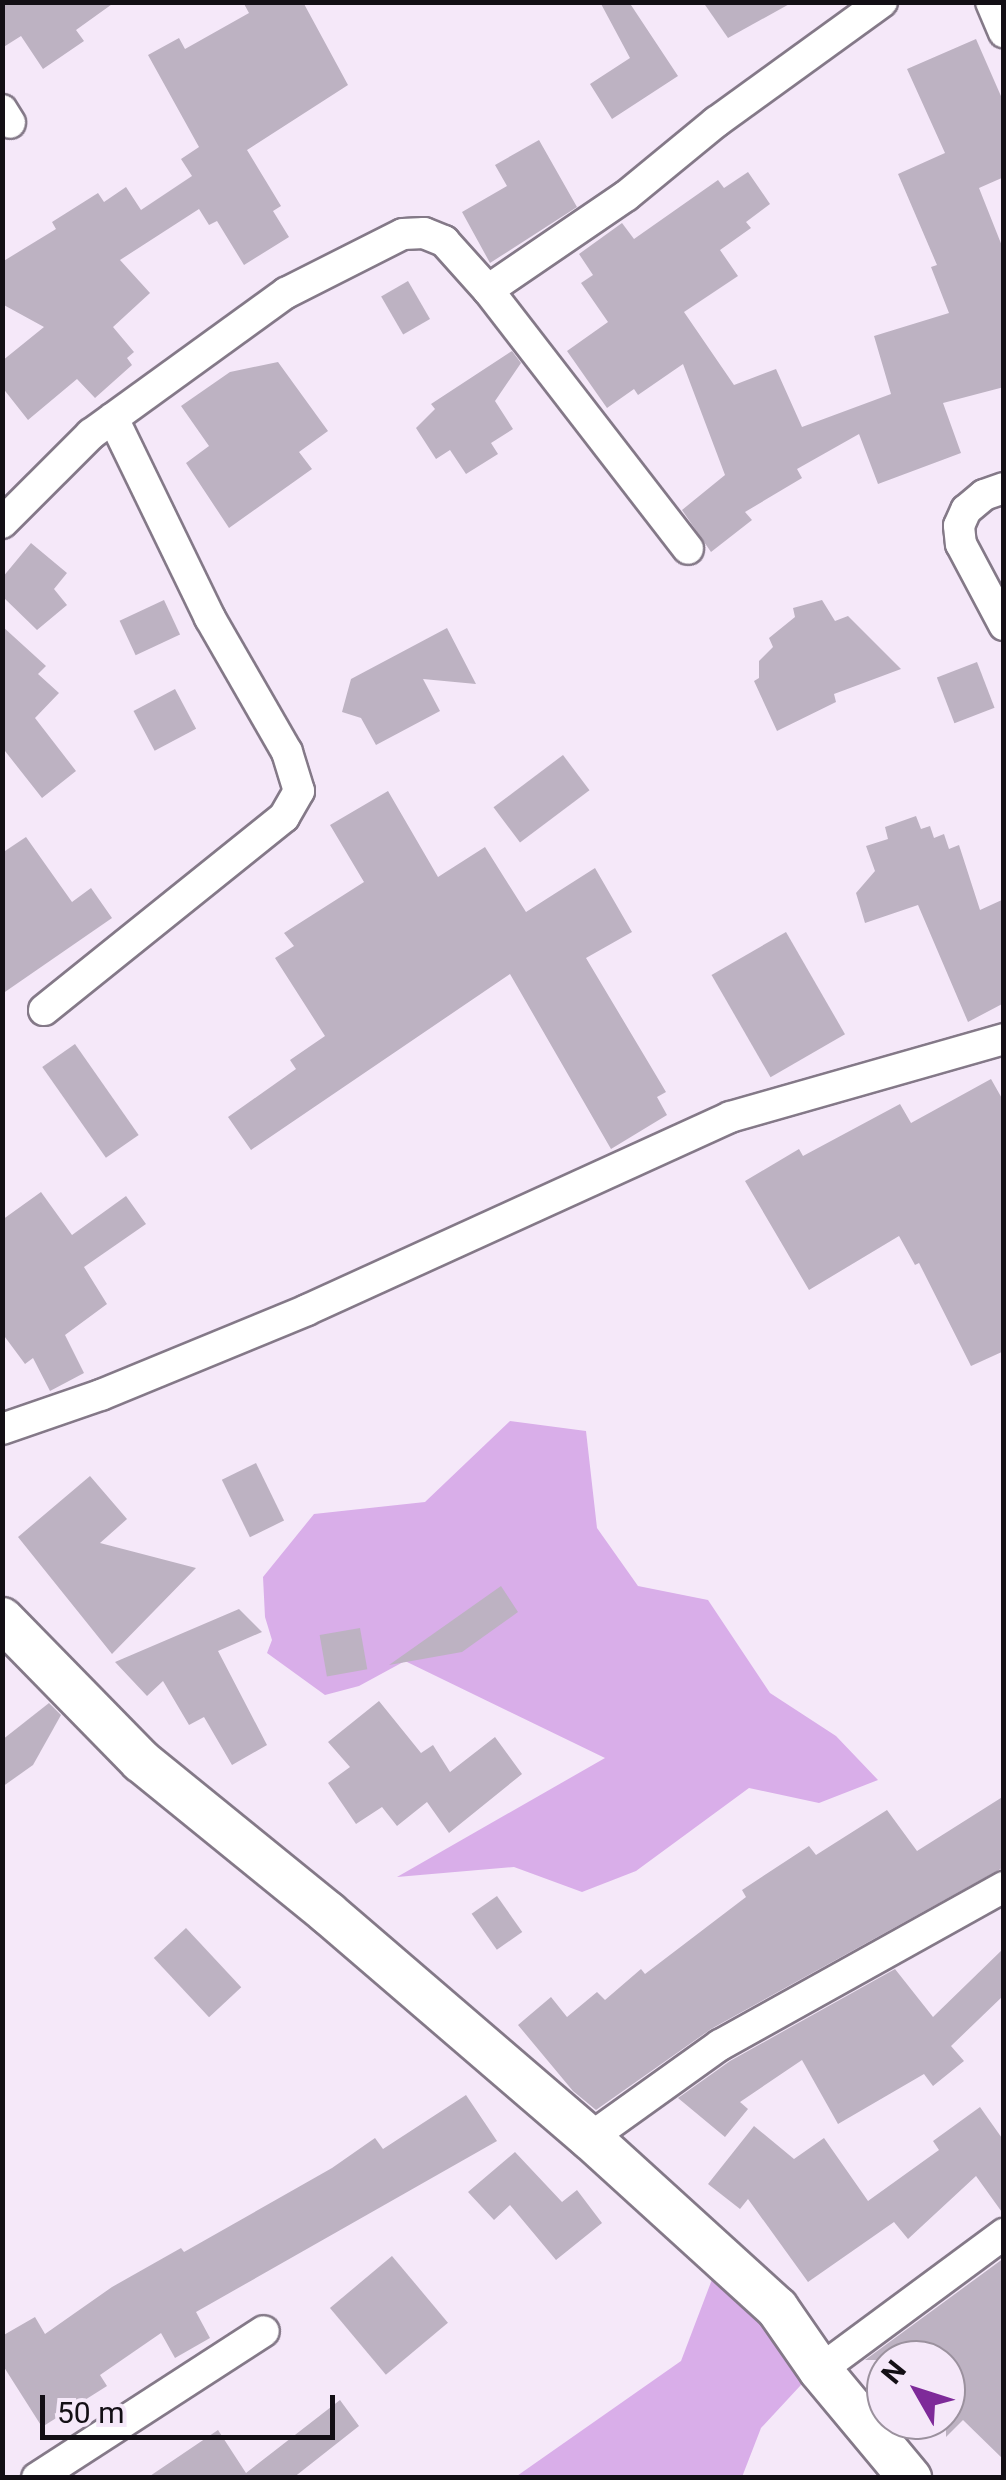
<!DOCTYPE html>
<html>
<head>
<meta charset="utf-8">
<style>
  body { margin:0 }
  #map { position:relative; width:1006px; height:2480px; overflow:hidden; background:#f5e8f9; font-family:Roboto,sans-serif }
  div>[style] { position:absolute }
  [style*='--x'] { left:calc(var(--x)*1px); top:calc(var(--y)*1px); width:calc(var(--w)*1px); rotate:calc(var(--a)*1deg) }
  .green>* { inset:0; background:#d9aee9 }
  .building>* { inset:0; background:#bdb2c2; transform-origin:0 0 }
  .roads { filter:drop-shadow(2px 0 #847988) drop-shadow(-2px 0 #847988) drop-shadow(0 2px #847988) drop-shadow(0 -2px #847988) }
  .street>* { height:30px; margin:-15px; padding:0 15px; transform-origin:15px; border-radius:15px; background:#fff }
  .secondary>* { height:42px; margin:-21px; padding:0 21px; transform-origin:21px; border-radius:21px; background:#fff }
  span { translate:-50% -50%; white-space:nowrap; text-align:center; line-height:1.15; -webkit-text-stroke:8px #f5e8f9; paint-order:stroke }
  .frame { position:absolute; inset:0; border:5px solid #130f15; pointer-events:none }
  .north { position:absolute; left:866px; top:2340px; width:100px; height:100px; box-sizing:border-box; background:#f5e8f9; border:2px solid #9b919e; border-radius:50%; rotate:309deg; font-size:28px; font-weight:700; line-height:40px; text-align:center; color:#130f15 }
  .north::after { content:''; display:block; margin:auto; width:35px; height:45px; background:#7e2a99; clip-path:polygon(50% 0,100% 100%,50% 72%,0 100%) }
  .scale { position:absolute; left:40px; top:2395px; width:295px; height:45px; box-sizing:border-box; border:5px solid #130f15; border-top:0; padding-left:12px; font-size:30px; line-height:35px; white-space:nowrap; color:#130f15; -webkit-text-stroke:8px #f5e8f9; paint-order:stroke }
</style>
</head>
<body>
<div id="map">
  <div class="green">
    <div style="clip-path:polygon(510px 1421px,586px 1431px,597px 1528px,638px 1586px,708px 1600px,770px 1693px,836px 1736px,878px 1780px,819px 1803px,749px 1788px,636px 1871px,582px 1892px,514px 1867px,397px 1877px,605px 1758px,405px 1661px,359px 1686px,325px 1695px,267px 1653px,272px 1640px,265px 1617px,263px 1577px,314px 1514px,425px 1502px)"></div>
    <div style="clip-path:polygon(719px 2261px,813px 2372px,761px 2428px,742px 2477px,514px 2478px,681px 2361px)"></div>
  </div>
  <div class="building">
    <div style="clip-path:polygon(2px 2px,115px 2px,76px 30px,84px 41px,43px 69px,21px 36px,2px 48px)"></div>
    <div style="clip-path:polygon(243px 2px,303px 2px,348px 85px,247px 150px,281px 206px,273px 211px,289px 237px,244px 265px,217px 221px,209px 225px,199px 209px,120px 260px,150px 293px,113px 327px,134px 352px,127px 358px,132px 365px,95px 398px,77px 379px,28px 420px,2px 387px,2px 361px,44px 327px,2px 304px,2px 262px,56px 229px,52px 222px,98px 193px,104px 202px,126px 187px,141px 210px,192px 176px,181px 159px,199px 147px,148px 55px,179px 38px,185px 49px,249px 13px)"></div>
    <div style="clip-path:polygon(600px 2px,629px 2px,678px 76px,612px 119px,590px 84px,630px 58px)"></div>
    <div style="clip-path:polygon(703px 2px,793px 2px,728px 38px)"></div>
    <div style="clip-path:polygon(976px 39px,1004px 103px,1004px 177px,979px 188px,1004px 251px,1004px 387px,943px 403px,961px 453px,878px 484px,859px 434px,797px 469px,802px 478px,745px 512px,752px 520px,711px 552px,682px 510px,725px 475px,683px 364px,638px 395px,634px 389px,607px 408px,567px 351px,608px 322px,581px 283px,593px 275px,579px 254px,622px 223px,634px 239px,718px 180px,724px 188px,748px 172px,770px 204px,746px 222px,751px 228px,720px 250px,738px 276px,684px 312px,734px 385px,776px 369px,802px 427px,891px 394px,874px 336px,949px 313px,931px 267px,937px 265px,898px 174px,945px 153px,907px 69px)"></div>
    <div style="clip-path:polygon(539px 140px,577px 207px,490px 263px,462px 212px,507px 186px,495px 165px)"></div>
    <div style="left:408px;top:281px;width:44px;height:31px;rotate:60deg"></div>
    <div style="clip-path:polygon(512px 351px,521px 363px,495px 401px,513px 429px,491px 443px,498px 454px,466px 474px,450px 450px,436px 459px,416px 428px,435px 409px,431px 404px)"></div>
    <div style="clip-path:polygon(278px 362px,328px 431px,299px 452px,312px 469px,229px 528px,186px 463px,209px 446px,181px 406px,230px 372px)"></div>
    <div style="clip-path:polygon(31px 543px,67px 573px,54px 589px,67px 605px,37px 630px,2px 596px,2px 578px)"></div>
    <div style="left:164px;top:600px;width:38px;height:49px;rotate:65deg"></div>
    <div style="clip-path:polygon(822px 600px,835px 621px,848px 616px,901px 669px,834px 694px,836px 702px,777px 731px,754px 681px,759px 678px,759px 661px,773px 647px,769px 638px,795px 617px,793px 608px)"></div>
    <div style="clip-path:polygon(2px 626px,46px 666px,38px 674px,59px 693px,35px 718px,76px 771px,42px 798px,5px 751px,2px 754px)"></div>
    <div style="clip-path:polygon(447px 628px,476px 684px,423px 679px,440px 711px,376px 745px,361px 718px,342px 712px,351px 679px)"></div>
    <div style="left:977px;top:662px;width:49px;height:43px;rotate:69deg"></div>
    <div style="left:175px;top:689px;width:45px;height:47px;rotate:62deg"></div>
    <div style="left:563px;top:755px;width:44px;height:87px;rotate:53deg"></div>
    <div style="clip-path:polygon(388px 791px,438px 877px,485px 847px,526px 912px,595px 868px,632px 932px,586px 958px,666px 1092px,657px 1097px,667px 1115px,611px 1149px,510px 974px,251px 1150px,228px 1117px,296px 1069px,290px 1060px,325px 1036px,275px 958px,294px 946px,284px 933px,364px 882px,330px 825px)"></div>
    <div style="clip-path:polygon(916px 816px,921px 829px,930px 826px,934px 838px,944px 834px,949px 849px,959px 845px,980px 910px,1004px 899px,1004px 1003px,968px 1022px,918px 905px,865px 923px,856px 893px,875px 871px,866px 846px,888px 839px,885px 827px)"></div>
    <div style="clip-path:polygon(26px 837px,72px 902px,91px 888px,112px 918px,2px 994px,2px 853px)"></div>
    <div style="left:786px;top:932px;width:118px;height:86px;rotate:60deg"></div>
    <div style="left:75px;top:1044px;width:111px;height:40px;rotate:55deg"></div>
    <div style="clip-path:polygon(991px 1079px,1004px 1102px,1004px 1351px,971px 1366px,919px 1263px,915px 1265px,899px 1236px,809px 1290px,745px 1181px,799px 1149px,803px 1156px,900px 1104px,911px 1123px)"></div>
    <div style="clip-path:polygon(41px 1192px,72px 1235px,126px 1196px,146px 1224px,84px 1267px,107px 1304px,65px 1335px,84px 1373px,50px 1391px,33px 1358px,25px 1364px,2px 1333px,2px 1220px)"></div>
    <div style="left:256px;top:1463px;width:64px;height:38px;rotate:64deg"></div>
    <div style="clip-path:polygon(90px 1476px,127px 1519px,100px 1543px,196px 1568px,112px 1654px,18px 1537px)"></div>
    <div style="clip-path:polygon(501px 1586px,518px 1612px,462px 1652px,389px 1665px)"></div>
    <div style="clip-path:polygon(239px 1609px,262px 1632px,218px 1651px,267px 1745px,232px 1765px,204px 1717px,189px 1725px,163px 1681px,147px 1696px,115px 1662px)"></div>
    <div style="left:360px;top:1628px;width:42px;height:41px;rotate:80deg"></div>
    <div style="clip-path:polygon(379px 1701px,421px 1753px,433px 1745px,450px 1772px,495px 1737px,522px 1774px,449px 1833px,427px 1802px,397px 1826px,382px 1807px,356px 1824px,328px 1783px,350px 1767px,328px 1742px)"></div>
    <div style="clip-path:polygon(49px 1703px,61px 1715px,33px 1765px,2px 1787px,2px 1740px)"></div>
    <div style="clip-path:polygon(1004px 1796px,1004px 1867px,711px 2029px,596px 2110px,573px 2091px,518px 2025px,551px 1997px,567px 2017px,597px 1992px,605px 2000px,641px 1969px,645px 1974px,746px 1897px,742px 1890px,809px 1846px,816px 1855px,887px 1810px,917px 1851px)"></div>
    <div style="left:497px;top:1896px;width:44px;height:31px;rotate:55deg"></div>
    <div style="left:186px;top:1928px;width:81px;height:44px;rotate:47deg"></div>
    <div style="clip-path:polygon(1004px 1948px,1004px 1995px,951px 2046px,964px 2061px,933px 2086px,924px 2074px,838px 2124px,802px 2060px,740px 2102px,748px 2109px,725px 2137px,678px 2098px,730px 2061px,895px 1969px,933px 2017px)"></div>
    <div style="clip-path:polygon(466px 2095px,497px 2141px,196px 2312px,210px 2338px,175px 2358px,161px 2333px,100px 2375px,107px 2386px,42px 2427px,2px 2364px,2px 2336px,35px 2317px,45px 2334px,112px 2287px,181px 2248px,184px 2252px,332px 2168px,375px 2138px,383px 2149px)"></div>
    <div style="clip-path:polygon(980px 2107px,1004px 2141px,1004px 2215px,976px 2176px,908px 2239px,894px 2222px,808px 2282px,748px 2199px,740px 2209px,708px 2184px,754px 2126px,794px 2159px,824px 2138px,868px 2201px,939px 2150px,933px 2141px)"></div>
    <div style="clip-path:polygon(515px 2152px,562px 2202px,577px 2190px,602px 2223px,556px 2260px,510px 2205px,494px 2220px,468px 2192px)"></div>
    <div style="left:392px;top:2256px;width:87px;height:81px;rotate:50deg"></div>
    <div style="clip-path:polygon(1004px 2258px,1004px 2460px,963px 2420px,946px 2437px,946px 2360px,865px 2360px)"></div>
    <div style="clip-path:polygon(340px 2400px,359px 2426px,293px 2478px,147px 2478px,218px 2430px,246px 2473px)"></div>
  </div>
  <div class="roads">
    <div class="street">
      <div style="--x:991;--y:2;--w:33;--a:67"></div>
      <div style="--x:2;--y:110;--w:15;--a:58"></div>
      <div style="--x:488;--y:290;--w:327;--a:52.3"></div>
      <div style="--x:1004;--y:488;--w:21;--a:161"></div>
      <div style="--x:984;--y:495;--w:23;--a:140"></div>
      <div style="--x:966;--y:510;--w:17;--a:114"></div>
      <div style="--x:959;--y:526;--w:18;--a:84"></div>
      <div style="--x:961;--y:544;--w:92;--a:62"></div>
      <div style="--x:2;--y:523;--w:126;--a:-45"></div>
      <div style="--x:91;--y:434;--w:241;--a:-35.9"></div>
      <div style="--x:286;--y:293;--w:131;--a:-26.8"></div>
      <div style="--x:403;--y:234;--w:21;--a:-3"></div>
      <div style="--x:424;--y:233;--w:22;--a:22"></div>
      <div style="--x:444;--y:241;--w:66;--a:48.1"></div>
      <div style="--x:488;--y:290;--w:167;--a:-34.3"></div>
      <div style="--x:626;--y:196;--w:117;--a:-39.4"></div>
      <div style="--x:716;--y:122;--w:205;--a:-35.9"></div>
      <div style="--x:44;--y:1010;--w:308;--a:-38.8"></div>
      <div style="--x:284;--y:817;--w:30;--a:-60"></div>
      <div style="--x:299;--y:791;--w:41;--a:-107.1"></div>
      <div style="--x:287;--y:752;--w:155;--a:-119.9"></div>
      <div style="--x:210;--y:618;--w:222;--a:-115.9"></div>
      <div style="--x:2;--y:1429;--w:105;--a:-19"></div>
      <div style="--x:101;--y:1395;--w:223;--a:-22.4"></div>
      <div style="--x:307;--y:1310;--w:465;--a:-24.5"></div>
      <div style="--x:730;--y:1117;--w:285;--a:-15.9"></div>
      <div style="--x:590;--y:2138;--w:160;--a:-35.6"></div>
      <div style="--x:720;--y:2045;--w:325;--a:-29.1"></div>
      <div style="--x:820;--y:2370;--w:229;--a:-36.5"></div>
      <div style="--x:37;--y:2478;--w:270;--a:-32.9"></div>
    </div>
    <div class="secondary">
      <div style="--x:2;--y:1619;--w:199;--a:45.6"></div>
      <div style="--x:141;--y:1761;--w:241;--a:39.1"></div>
      <div style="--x:328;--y:1913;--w:345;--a:40.7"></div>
      <div style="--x:590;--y:2138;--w:253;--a:42.3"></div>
      <div style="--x:777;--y:2308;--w:75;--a:55.3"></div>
      <div style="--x:820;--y:2370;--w:141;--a:50.2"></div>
    </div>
  </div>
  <div class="frame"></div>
  <div class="north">N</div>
  <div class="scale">50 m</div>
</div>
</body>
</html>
